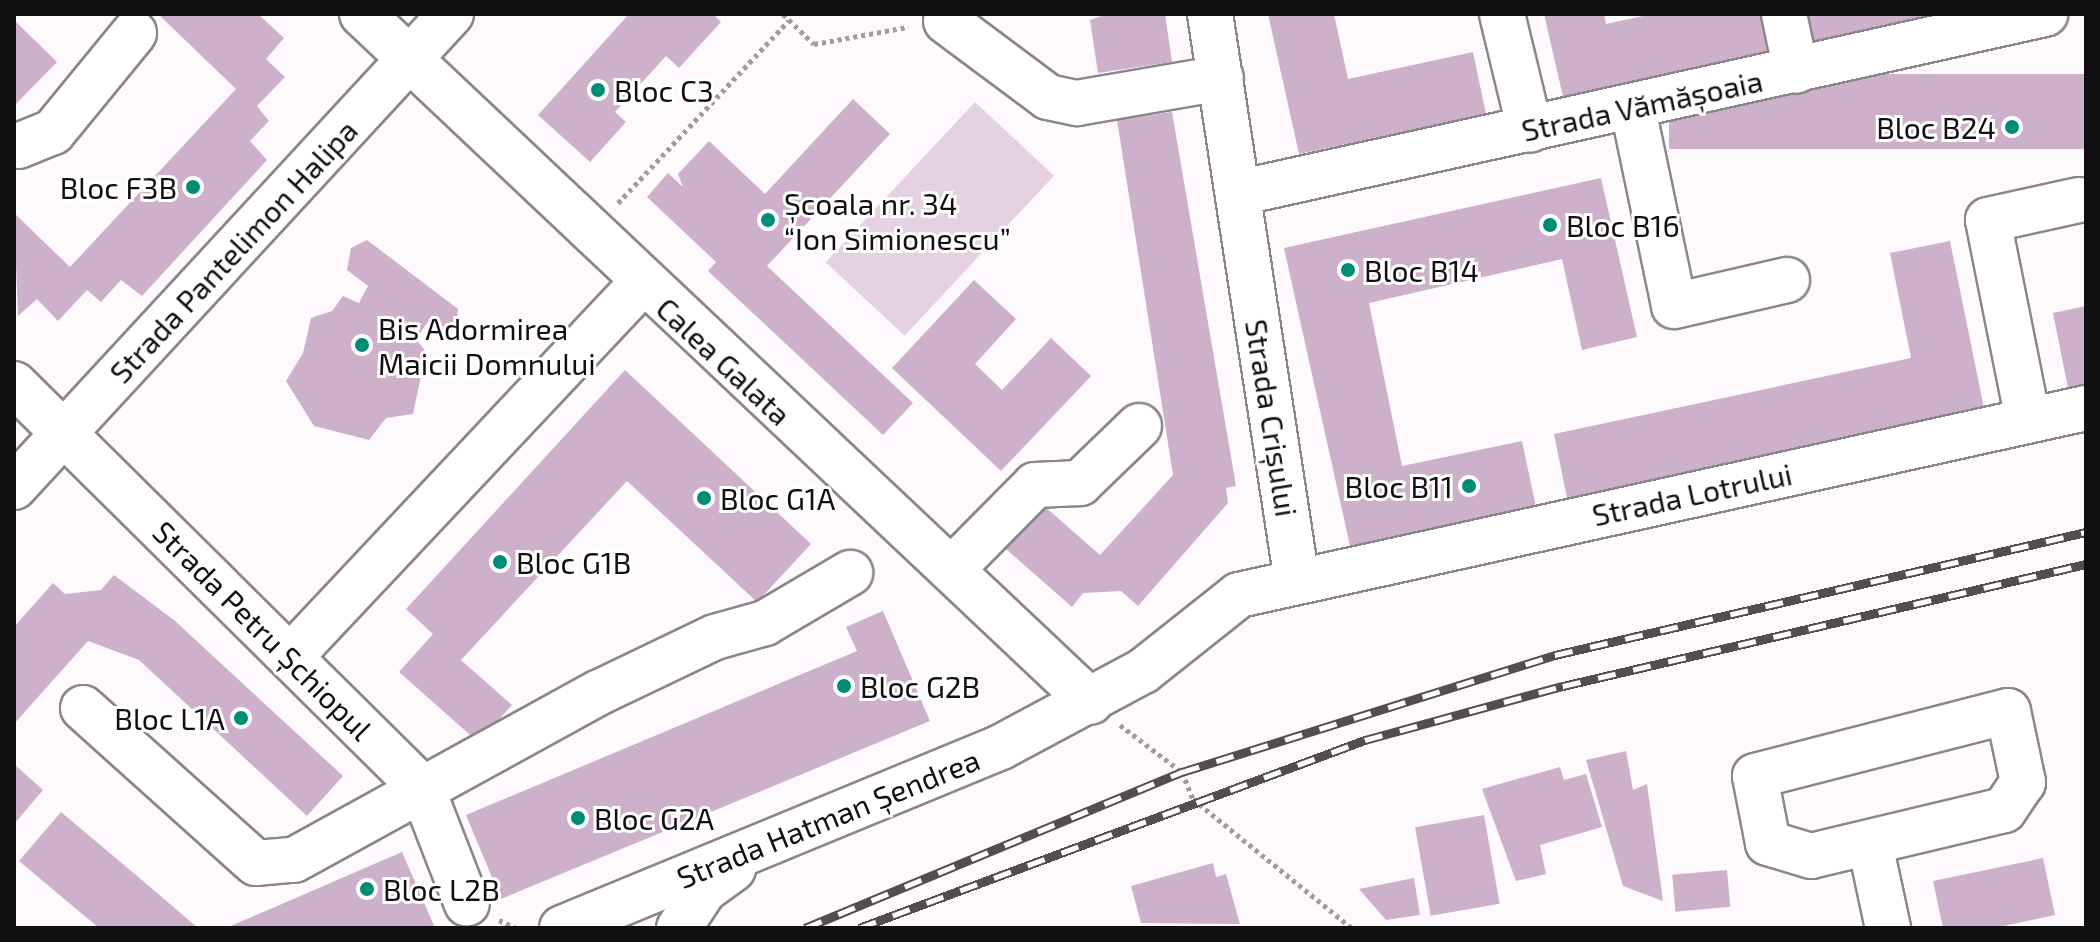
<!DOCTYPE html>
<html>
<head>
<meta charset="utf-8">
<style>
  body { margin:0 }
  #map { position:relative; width:2100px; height:942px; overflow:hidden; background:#fef9fd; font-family:"Exo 2",sans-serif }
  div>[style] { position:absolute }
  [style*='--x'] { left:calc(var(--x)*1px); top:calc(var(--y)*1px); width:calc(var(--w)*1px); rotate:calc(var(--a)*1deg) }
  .green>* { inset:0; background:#e4d1e2; transform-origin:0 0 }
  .building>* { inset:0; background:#cdb1ca; transform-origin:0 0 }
  .path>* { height:5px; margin-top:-2.5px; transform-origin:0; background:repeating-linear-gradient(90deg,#a09b9f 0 4px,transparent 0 8px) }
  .roads { filter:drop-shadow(2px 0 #8c858b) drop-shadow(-2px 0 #8c858b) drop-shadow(0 2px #8c858b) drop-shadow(0 -2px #8c858b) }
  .minor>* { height:44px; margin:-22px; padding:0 22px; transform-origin:22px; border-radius:22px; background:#fff }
  .rail>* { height:9px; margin-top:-4.5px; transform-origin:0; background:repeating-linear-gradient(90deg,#fff 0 18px,#514d50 0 36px); box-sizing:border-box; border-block:2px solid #514d50 }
  .dots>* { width:22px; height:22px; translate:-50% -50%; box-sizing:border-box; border:4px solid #fff; border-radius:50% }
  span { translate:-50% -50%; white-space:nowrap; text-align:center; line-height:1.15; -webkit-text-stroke:6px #fff; paint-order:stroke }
  .poi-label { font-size:30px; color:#120f12 }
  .left { translate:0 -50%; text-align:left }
  .right { translate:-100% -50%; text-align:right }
  .street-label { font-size:30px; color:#120f12 }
  .frame { position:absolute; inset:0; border:16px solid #120f12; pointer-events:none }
</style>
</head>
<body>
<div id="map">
  <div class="green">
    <div style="left:975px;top:102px;width:108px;height:219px;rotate:43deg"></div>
  </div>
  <div class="building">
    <div style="clip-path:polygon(158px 14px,258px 14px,284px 38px,266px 59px,285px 77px,257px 106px,269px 121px,250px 141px,267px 160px,142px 296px,121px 280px,101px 302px,87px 290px,58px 321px,37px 299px,18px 316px,14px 213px,70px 267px,236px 89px)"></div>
    <div style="clip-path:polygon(629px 14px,713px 14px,721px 22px,679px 68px,666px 56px,615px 112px,626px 122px,590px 162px,538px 115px)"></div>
    <div style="clip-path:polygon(1107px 14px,1165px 14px,1172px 62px,1098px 73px,1090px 20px)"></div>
    <div style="clip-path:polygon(1268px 14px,1334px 14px,1348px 79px,1473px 52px,1486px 114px,1299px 154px)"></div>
    <div style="clip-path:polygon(1544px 14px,1604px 14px,1606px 24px,1652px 14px,1767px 14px,1776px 53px,1564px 101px)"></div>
    <div style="clip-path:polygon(1804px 14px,1948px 14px,1812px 47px)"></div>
    <div style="clip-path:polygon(14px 20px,57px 62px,14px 106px)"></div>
    <div style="left:2086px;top:74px;width:75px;height:417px;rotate:90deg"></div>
    <div style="clip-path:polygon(853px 99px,890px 134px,767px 266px,913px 403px,883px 435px,708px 271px,716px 262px,647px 197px,668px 173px,683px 187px,678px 174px,709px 141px,765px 194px)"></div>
    <div style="clip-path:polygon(1172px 112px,1236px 486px,1226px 488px,1228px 503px,1138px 606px,1121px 591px,1083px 593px,1072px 607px,1005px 548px,1043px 505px,1100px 555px,1173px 475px,1117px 120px)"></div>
    <div style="clip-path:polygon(1601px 178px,1637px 337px,1582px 350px,1562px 259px,1369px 303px,1402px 466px,1522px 441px,1536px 507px,1350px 546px,1284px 248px)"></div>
    <div style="clip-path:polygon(367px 240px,458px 309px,456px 328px,444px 336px,427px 323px,416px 339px,426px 352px,413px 414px,386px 418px,369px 440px,314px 426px,286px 381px,303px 353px,311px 318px,332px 311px,343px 296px,359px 303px,368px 286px,347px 270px,351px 248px)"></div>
    <div style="clip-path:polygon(1950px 241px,1985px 413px,1567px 498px,1554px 434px,1911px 358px,1890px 253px)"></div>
    <div style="clip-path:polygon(974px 280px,1016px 319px,975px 364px,1002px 390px,1051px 338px,1091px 376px,1001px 471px,892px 368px)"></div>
    <div style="clip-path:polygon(2086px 306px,2086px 384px,2068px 388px,2053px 313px)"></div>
    <div style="clip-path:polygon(625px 370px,811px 544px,757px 602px,627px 481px,461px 660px,512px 705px,478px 742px,399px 672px,433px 634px,406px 609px)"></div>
    <div style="clip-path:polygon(114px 575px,175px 621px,343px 776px,307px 816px,139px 660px,88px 641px,14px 724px,14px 627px,53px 583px,65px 594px,101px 590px)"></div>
    <div style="clip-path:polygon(883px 611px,930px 721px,501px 899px,466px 815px,857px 651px,846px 627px)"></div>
    <div style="clip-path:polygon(1626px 751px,1633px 790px,1647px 784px,1663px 901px,1623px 886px,1586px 760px)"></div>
    <div style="clip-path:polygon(14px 764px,43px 790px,14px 824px)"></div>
    <div style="clip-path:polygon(1560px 767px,1564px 780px,1586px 774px,1602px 827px,1540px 845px,1546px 874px,1516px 881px,1482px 789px)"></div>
    <div style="clip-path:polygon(61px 812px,143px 881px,198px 928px,99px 928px,19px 861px)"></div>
    <div style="left:1484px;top:815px;width:90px;height:70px;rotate:80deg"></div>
    <div style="clip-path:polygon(402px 852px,435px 928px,226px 928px)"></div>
    <div style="clip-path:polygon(2043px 858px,2055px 915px,1994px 928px,1943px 928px,1933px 881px)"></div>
    <div style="clip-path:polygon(1213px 863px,1216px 877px,1226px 874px,1240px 924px,1141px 923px,1131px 886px)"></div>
    <div style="left:1727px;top:870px;width:37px;height:55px;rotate:85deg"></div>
    <div style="clip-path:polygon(1414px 878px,1420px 915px,1386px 920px,1359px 889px)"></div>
  </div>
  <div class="path">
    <div style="--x:783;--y:14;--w:43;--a:44.1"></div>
    <div style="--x:814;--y:44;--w:96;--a:-10.3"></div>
    <div style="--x:618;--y:203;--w:250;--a:-46.9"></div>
    <div style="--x:1120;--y:725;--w:78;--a:37.2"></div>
    <div style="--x:1182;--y:772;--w:29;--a:68"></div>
    <div style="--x:1193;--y:799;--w:205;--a:39.1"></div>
    <div style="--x:499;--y:920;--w:19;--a:25"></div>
  </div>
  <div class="roads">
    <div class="minor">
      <div style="--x:362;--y:14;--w:1002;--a:43.34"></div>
      <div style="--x:1210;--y:14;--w:574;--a:81.28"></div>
      <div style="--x:1502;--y:14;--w:119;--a:76.4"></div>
      <div style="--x:1784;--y:14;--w:58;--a:78.1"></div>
      <div style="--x:946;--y:21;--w:127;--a:36.7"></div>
      <div style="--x:1048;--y:97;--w:30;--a:12"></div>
      <div style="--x:1077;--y:103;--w:146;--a:-9.8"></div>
      <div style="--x:1633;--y:109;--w:201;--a:78.2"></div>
      <div style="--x:1674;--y:306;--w:116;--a:-13"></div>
      <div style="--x:18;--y:146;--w:38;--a:-22"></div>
      <div style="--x:53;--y:132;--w:128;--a:-50.7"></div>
      <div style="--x:1238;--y:193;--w:827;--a:-12.51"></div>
      <div style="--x:14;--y:384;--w:574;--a:44.72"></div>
      <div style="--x:422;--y:788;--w:124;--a:68.8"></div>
      <div style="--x:2028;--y:420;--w:204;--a:-101.3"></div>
      <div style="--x:1988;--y:220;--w:93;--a:-12.4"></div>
      <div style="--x:14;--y:487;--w:644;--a:-47.27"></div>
      <div style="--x:952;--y:569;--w:118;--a:-45.3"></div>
      <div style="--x:1035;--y:485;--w:45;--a:-2.5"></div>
      <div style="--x:1080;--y:483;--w:82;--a:-44"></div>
      <div style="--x:291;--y:656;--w:511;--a:-46.75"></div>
      <div style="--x:83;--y:708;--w:232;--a:41.9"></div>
      <div style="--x:256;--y:863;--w:38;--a:-5"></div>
      <div style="--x:294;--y:860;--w:349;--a:-28.8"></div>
      <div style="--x:600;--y:692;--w:127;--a:-25.6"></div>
      <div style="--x:715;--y:637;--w:52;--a:-15.6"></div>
      <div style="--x:765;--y:623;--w:99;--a:-30.5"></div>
      <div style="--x:2008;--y:711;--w:73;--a:78.1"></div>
      <div style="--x:2023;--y:782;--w:34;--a:124"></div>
      <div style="--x:2004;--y:810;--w:198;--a:166.6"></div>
      <div style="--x:1811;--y:856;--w:45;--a:-163.2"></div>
      <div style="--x:1768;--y:843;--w:68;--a:-101"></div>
      <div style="--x:1755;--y:776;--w:261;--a:-14.4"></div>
      <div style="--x:1870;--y:844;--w:86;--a:77.9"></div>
      <div style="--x:562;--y:928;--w:475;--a:-22.4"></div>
      <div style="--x:1001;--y:747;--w:161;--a:-28.2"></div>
      <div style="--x:1143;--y:671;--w:122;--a:-38.4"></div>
      <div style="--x:1239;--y:595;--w:867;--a:-12.45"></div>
      <div style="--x:679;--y:928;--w:45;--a:-56.7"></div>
      <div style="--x:704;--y:890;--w:36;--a:-36"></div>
    </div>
  </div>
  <div class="rail">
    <div style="--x:805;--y:928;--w:408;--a:-22.5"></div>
    <div style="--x:1182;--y:772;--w:391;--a:-17.4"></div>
    <div style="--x:1555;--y:655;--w:545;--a:-13.04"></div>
    <div style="--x:859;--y:928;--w:540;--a:-20.38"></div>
    <div style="--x:1365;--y:740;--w:205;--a:-15.3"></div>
    <div style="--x:1563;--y:686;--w:537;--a:-13.13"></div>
  </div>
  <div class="dots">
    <div style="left:598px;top:90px;background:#008d75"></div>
    <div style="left:2012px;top:127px;background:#008d75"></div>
    <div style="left:193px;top:187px;background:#008d75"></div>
    <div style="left:768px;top:220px;background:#008d75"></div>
    <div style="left:1550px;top:225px;background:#008d75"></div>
    <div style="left:1348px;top:270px;background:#008d75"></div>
    <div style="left:362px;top:345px;background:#008d75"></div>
    <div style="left:1469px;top:486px;background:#008d75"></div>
    <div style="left:704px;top:498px;background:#008d75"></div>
    <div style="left:500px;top:562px;background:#008d75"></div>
    <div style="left:844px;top:686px;background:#008d75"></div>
    <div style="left:241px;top:718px;background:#008d75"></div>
    <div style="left:578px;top:818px;background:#008d75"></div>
    <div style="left:367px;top:889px;background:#008d75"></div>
  </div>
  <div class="poi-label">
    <span class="left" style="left:614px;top:90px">Bloc C3</span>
    <span class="right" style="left:1996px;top:127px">Bloc B24</span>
    <span class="right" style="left:177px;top:187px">Bloc F3B</span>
    <span class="left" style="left:784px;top:220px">Școala nr. 34<br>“Ion Simionescu”</span>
    <span class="left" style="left:1566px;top:225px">Bloc B16</span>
    <span class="left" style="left:1364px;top:270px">Bloc B14</span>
    <span class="left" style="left:378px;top:345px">Bis Adormirea<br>Maicii Domnului</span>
    <span class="right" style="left:1453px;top:486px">Bloc B11</span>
    <span class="left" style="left:720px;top:498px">Bloc G1A</span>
    <span class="left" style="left:516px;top:562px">Bloc G1B</span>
    <span class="left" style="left:860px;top:686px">Bloc G2B</span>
    <span class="right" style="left:225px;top:718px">Bloc L1A</span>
    <span class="left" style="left:594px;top:818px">Bloc G2A</span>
    <span class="left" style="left:383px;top:889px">Bloc L2B</span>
  </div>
  <div class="street-label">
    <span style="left:1642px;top:105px;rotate:-12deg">Strada Vămășoaia</span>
    <span style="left:233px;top:251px;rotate:-47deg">Strada Pantelimon Halipa</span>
    <span style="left:724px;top:361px;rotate:43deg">Calea Galata</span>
    <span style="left:1272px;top:418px;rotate:81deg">Strada Crișului</span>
    <span style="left:1692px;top:494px;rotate:-12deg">Strada Lotrului</span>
    <span style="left:263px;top:630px;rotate:45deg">Strada Petru Șchiopul</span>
    <span style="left:828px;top:818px;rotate:-22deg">Strada Hatman Șendrea</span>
  </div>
  <div class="frame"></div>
</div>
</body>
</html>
